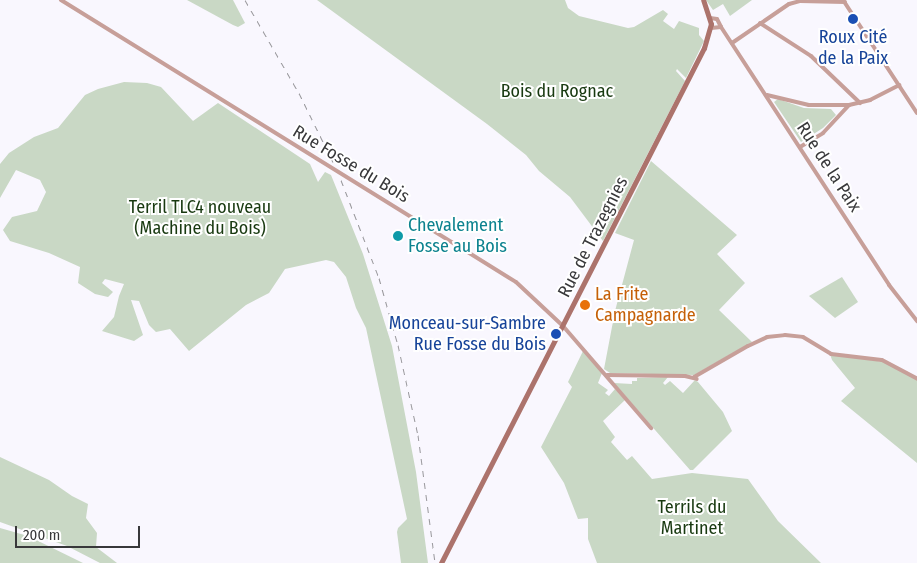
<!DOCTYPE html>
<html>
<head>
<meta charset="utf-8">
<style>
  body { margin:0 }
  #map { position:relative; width:917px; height:563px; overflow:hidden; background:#f9f7fe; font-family:"Fira Sans Condensed",sans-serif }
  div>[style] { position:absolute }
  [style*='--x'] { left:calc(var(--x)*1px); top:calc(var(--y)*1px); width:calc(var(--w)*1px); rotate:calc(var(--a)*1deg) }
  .green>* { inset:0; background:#c9d8c5 }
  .street>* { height:4px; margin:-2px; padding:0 2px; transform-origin:2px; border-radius:2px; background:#c79f99 }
  .secondary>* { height:5px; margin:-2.5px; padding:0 2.5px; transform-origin:2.5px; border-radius:2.5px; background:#ac736c }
  .rail>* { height:1px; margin-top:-0.5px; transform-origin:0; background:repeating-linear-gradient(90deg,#98979b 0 6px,transparent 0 12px) }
  .dots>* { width:14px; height:14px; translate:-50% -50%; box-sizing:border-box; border:2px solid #fff; border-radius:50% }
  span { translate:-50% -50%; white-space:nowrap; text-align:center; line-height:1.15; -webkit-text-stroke:4px #fff; paint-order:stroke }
  .transit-label { font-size:18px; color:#164399 }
  .right { translate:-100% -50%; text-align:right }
  .park-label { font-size:18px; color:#183910 }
  .street-label { font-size:18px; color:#38383a }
  .culture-label { font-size:18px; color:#0d838f }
  .left { translate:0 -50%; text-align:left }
  .food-label { font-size:18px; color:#c56008 }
  .scale { position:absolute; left:15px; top:526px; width:125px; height:22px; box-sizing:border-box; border:2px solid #38383a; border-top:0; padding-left:6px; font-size:15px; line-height:18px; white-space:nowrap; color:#38383a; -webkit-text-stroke:4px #fff; paint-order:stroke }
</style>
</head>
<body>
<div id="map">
  <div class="green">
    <div style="clip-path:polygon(187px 0,233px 0,245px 23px,238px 27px,233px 25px)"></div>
    <div style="clip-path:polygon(317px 0,565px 0,568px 8px,579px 16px,628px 28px,634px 27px,663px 10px,668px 14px,663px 21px,674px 29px,679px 21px,699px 28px,699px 35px,704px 41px,686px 78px,677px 69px,676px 71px,685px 81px,603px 241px,570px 197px,539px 171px,526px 155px,487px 124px)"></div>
    <div style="clip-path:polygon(706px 0,752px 0,730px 16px,723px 4px,713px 10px)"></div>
    <div style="clip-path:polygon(124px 82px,147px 83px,161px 87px,193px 121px,218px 103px,310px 164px,318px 182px,325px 172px,331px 175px,363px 254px,392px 346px,416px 472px,428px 563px,401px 563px,397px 532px,398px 528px,407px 519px,366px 328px,356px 308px,346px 277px,334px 262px,326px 260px,285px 269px,269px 293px,246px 305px,189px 351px,170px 329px,156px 332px,149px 325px,139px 301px,131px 300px,143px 335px,134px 341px,102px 331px,114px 317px,119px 296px,124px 284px,105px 279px,102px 283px,113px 292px,108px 297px,95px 294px,78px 283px,80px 267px,49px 253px,10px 241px,3px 230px,12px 217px,37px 211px,46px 192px,40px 180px,16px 170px,0 198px,0 164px,9px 153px,34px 137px,58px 128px,85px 95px,98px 89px)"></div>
    <div style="clip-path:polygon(778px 99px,804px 108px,831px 109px,836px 115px,823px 128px,801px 142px,774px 102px)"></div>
    <div style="clip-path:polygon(651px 161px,737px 235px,717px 254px,745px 283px,719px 310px,752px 342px,694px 375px,610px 373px,604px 369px,615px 311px,634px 240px,615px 233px)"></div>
    <div style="clip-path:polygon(842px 277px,858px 302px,835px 318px,809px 296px)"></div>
    <div style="clip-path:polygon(583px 351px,602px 373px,598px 383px,608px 390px,605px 393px,609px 396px,615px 389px,625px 400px,603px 421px,615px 437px,611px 442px,627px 460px,632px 456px,652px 479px,692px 473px,748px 479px,778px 521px,821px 563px,597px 563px,588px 539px,588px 518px,578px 519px,564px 483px,541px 447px,572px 387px,568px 382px)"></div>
    <div style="clip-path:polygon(830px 354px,884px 362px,917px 380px,917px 463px,841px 401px,855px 388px,832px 360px)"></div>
    <div style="clip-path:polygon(668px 377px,663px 383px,665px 385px,670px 381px,683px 393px,695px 380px,698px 382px,723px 412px,732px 431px,693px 470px,690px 470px,614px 383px,632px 384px,632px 381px,637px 381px,637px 378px)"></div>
    <div style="clip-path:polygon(0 457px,49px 480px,72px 496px,88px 504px,86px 518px,97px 533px,96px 547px,117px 563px,100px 563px,67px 546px,0 522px)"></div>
    <div style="clip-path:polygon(0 528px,28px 536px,83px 563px,0 563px)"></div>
  </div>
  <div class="street">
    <div style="--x:61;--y:0;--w:535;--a:31.79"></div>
    <div style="--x:516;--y:282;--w:64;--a:43.1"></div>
    <div style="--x:563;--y:326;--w:135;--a:49.2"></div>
    <div style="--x:843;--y:0;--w:135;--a:56.8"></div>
    <div style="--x:710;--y:18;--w:7;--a:8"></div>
    <div style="--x:717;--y:19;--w:9;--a:63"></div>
    <div style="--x:721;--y:27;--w:10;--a:174"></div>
    <div style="--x:760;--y:23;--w:61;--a:32.9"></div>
    <div style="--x:811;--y:56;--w:68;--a:43.8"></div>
    <div style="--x:721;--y:27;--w:308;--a:56.9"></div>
    <div style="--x:889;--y:285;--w:46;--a:52.1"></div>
    <div style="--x:732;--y:43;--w:69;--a:-34.4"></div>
    <div style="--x:789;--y:4;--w:11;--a:-15"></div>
    <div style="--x:800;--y:1;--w:45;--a:1.3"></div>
    <div style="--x:767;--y:95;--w:43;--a:13.4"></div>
    <div style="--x:809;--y:105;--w:40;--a:0"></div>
    <div style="--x:800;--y:147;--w:27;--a:-31"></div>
    <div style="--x:823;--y:133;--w:38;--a:-47"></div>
    <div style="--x:849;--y:105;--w:22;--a:-13"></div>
    <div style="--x:870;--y:100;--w:33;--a:-27"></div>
    <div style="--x:607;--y:375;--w:78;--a:0.7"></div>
    <div style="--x:685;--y:376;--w:12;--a:14"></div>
    <div style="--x:694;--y:377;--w:62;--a:-29.9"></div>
    <div style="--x:748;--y:346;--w:21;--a:-25"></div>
    <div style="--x:767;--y:337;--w:18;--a:-6"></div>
    <div style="--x:785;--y:335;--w:18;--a:6"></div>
    <div style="--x:803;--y:337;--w:33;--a:31"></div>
    <div style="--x:831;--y:354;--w:51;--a:6.7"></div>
    <div style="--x:882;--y:360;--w:40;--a:28"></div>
  </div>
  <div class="secondary">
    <div style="--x:441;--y:563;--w:578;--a:-62.95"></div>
    <div style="--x:704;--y:48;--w:25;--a:-74"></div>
    <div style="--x:711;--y:24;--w:25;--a:-108"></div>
  </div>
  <div class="rail">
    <div style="--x:245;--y:0;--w:108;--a:59.9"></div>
    <div style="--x:299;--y:93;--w:77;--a:63.8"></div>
    <div style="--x:341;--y:180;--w:105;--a:68.8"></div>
    <div style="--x:379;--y:278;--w:70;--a:74.2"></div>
    <div style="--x:398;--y:345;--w:92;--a:77.5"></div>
    <div style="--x:418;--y:435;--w:129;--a:82.4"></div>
  </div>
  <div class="dots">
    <div style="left:853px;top:19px;background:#1a4fb4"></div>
    <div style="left:398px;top:236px;background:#0f9aa8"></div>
    <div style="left:585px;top:305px;background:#e8710a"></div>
    <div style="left:556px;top:334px;background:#1a4fb4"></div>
  </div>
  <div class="transit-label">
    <span style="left:853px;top:48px">Roux Cité<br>de la Paix</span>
    <span class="right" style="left:546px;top:334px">Monceau-sur-Sambre<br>Rue Fosse du Bois</span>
  </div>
  <div class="park-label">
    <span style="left:557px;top:91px">Bois du Rognac</span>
    <span style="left:200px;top:218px">Terril TLC4 nouveau<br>(Machine du Bois)</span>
    <span style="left:692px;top:518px">Terrils du<br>Martinet</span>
  </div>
  <div class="street-label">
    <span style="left:351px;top:164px;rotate:31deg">Rue Fosse du Bois</span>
    <span style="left:829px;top:167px;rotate:57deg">Rue de la Paix</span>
    <span style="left:593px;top:237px;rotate:-63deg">Rue de Trazegnies</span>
  </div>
  <div class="culture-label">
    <span class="left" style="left:408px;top:236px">Chevalement<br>Fosse au Bois</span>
  </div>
  <div class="food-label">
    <span class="left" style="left:595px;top:305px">La Frite<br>Campagnarde</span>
  </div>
  <div class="scale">200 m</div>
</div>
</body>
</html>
